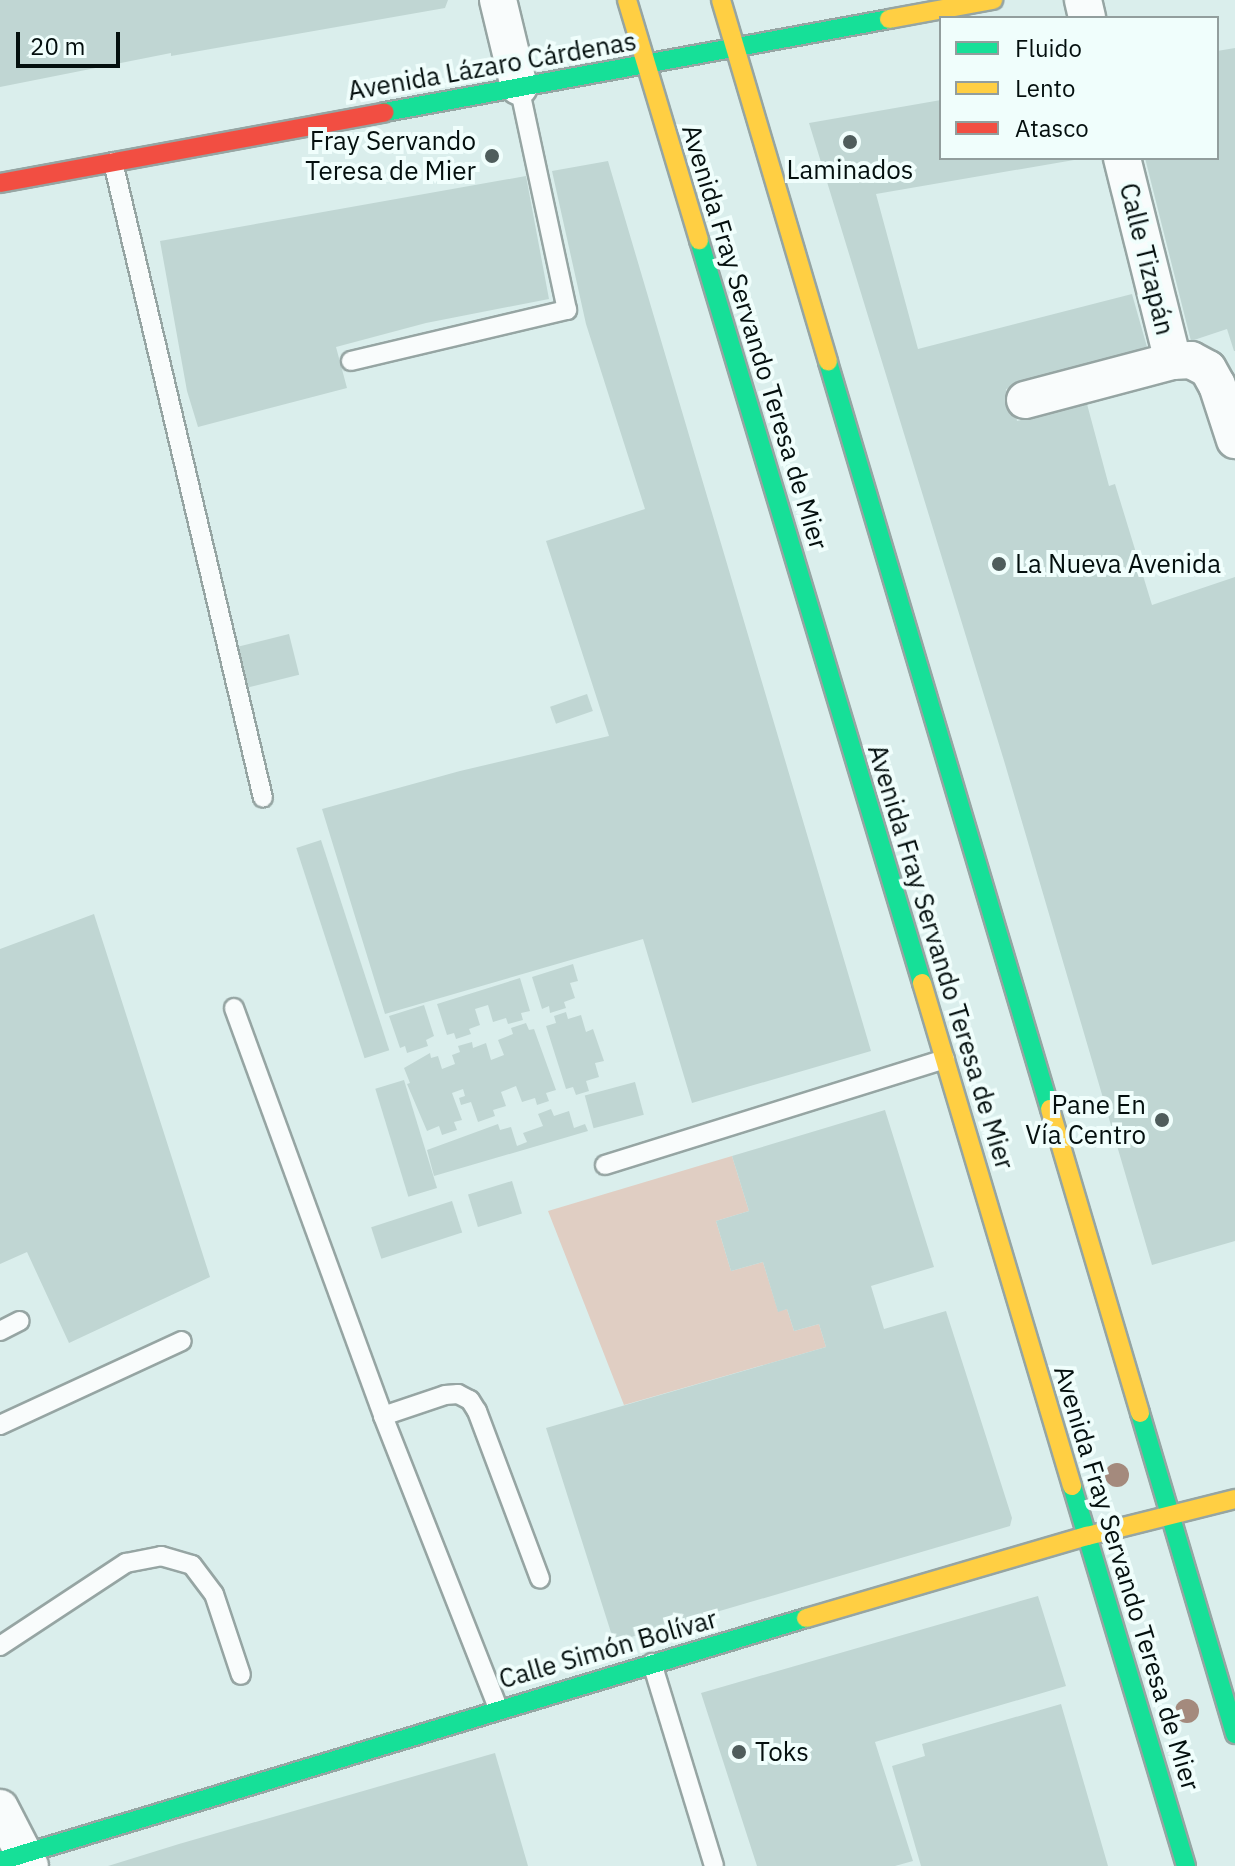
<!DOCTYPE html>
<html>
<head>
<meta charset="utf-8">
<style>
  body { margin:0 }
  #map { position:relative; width:1235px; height:1866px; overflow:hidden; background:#daeeec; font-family:"IBM Plex Sans",sans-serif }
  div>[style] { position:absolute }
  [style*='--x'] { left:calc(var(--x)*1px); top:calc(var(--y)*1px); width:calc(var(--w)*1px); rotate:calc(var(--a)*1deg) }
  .green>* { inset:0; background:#e0cec3 }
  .building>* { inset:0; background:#c0d6d3; transform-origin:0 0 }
  .roads { filter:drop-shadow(2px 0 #96a5a3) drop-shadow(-2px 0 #96a5a3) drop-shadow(0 2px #96a5a3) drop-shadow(0 -2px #96a5a3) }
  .lane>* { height:18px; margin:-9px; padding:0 9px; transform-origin:9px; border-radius:9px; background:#f9fcfc }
  .street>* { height:36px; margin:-18px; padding:0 18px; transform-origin:18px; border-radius:18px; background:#f9fcfc }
  .fast>* { height:18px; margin:-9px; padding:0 9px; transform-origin:9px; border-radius:9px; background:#16e098 }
  .slow>* { height:18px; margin:-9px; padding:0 9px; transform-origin:9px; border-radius:9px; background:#ffcf43 }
  .jam>* { height:18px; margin:-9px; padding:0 9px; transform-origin:9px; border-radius:9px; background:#f24e42 }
  .trees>* { width:24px; height:24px; margin:-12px; border-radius:50%; background:#a48a7d }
  .dots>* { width:22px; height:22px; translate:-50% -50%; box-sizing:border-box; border:4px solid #f0fefc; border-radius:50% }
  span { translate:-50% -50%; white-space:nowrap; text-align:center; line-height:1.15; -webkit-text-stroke:8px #f0fefc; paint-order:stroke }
  .street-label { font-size:26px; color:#040f0e }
  .poi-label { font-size:26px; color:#040f0e }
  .right { translate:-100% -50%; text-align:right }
  .left { translate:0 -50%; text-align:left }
  .legend { position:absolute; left:939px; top:16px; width:280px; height:144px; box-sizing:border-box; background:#f0fefc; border:2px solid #929e9d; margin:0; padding:10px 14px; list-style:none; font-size:24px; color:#040f0e }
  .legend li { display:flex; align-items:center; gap:16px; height:40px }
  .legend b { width:40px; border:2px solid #929e9d }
  .scale { position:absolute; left:16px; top:32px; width:104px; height:36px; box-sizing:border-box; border:4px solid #040f0e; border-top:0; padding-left:10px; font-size:24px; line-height:28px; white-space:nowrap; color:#040f0e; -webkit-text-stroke:6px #f0fefc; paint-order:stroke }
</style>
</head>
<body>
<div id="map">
  <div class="green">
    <div style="clip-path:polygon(732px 1156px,749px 1211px,716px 1221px,731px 1271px,763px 1262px,778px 1311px,787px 1309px,794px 1331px,819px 1324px,826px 1347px,624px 1405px,548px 1211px)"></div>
  </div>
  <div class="building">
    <div style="clip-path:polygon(0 0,448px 0,445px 8px,171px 56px,171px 53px,0 87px)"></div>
    <div style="clip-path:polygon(1235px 48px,1235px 351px,1234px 351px,1227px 329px,1191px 341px,1145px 158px,1217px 158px,1217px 51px)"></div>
    <div style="clip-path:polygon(941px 100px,941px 158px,1074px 160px,876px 194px,918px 349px,1132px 294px,1149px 354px,1006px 389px,1010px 407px,1014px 406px,1017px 421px,1087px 404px,1109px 486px,1115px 484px,1152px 605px,1235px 577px,1235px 1241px,1152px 1265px,1005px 764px,809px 123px)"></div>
    <div style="clip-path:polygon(608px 161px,871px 1051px,692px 1103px,643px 939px,385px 1014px,322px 809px,460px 771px,609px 736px,546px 541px,645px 509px,586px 324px,552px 171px)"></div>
    <div style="clip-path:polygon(526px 176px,549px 299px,426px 323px,336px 347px,347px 388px,198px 427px,187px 391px,160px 241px)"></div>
    <div style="left:289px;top:634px;width:42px;height:55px;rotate:76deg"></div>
    <div style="left:587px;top:694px;width:18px;height:39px;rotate:71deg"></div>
    <div style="left:321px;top:840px;width:221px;height:26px;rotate:72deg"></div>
    <div style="clip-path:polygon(94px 914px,210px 1277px,69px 1343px,27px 1252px,0 1264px,0 949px)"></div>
    <div style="clip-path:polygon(573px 964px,578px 981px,570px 983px,575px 998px,564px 1002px,566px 1008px,550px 1013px,549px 1006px,542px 1009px,532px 977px)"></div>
    <div style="clip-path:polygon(520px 978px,530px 1011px,521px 1013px,523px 1020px,508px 1024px,506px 1018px,493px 1022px,488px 1005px,475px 1009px,480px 1025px,469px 1029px,471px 1034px,456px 1039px,454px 1033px,447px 1035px,437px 1004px)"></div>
    <div style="clip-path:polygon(424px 1005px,434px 1036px,426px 1040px,428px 1046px,407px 1053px,405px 1046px,400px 1048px,389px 1016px)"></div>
    <div style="clip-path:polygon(566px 1012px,568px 1019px,581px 1015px,586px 1032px,593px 1029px,604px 1061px,595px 1063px,599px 1077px,586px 1081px,589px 1091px,576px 1095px,573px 1087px,566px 1089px,546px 1026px,556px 1023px,554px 1016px)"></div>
    <div style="clip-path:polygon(526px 1023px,529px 1030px,534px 1029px,556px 1090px,546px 1093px,549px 1101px,537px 1105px,535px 1098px,522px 1102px,516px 1086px,501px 1092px,506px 1106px,493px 1110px,495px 1116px,478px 1122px,471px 1102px,461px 1105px,459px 1098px,465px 1096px,463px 1089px,452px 1093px,462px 1120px,454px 1122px,457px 1130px,442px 1135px,439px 1126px,427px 1131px,407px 1084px,410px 1083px,404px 1068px,430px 1053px,431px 1058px,438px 1056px,442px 1069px,455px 1064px,452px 1055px,460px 1052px,458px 1046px,472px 1042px,473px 1048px,486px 1043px,491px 1060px,504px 1055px,498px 1040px,513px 1034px,511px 1028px)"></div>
    <div style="left:404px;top:1080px;width:113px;height:30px;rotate:73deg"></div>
    <div style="left:635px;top:1082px;width:34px;height:52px;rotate:75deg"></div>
    <div style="clip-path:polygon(551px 1109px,554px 1116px,569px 1111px,574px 1128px,585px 1124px,588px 1131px,434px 1176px,427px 1150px,498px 1124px,500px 1130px,511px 1127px,517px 1146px,527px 1142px,523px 1133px,543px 1126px,538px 1114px)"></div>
    <div style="clip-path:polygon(885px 1110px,934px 1267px,871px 1286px,884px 1329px,946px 1311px,1012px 1518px,1010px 1526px,614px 1642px,546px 1428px,826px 1347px,819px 1324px,794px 1331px,787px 1309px,778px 1312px,763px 1262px,731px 1271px,716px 1221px,749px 1211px,732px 1156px)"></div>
    <div style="left:512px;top:1181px;width:34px;height:46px;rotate:73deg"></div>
    <div style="left:452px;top:1201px;width:33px;height:85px;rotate:72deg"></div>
    <div style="clip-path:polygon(1038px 1596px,1066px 1686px,875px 1742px,913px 1861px,895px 1866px,757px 1866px,701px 1693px)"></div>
    <div style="clip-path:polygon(1061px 1704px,1108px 1866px,921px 1866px,892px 1766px,925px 1756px,922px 1744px)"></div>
    <div style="clip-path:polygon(495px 1753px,528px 1866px,108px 1866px,179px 1844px)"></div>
  </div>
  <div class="roads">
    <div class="lane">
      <div style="--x:113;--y:162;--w:653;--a:76.73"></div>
      <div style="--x:351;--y:361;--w:222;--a:-13.3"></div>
      <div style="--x:567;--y:310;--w:228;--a:-102.1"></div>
      <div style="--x:234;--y:1008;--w:434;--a:69.9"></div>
      <div style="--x:383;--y:1416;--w:314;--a:68.5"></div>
      <div style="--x:605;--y:1165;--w:356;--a:-17.3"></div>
      <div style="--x:0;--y:1331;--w:22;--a:-27"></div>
      <div style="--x:383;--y:1416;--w:65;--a:-18.7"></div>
      <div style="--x:445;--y:1395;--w:13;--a:-4"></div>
      <div style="--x:458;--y:1394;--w:13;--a:27"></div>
      <div style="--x:470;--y:1400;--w:13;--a:58"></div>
      <div style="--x:477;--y:1411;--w:179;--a:69.4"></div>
      <div style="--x:0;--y:1425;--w:200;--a:-24.8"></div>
      <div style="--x:0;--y:1646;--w:151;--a:-33.4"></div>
      <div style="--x:126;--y:1563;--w:36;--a:-11"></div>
      <div style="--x:161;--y:1556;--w:32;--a:16"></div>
      <div style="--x:192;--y:1565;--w:36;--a:53"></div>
      <div style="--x:214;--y:1594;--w:85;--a:71.6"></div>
      <div style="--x:652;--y:1663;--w:212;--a:73"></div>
    </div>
    <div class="street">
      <div style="--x:498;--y:0;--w:89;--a:76.4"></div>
      <div style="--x:1083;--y:0;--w:18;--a:77"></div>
      <div style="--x:1122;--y:158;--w:209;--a:75.9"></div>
      <div style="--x:1025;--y:400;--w:153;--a:-14.8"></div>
      <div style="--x:1173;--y:361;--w:18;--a:-3"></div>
      <div style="--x:1191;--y:360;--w:19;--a:28"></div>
      <div style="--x:1208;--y:369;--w:18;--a:61"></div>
      <div style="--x:1217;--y:385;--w:58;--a:71.9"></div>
      <div style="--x:0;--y:1808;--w:65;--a:62.7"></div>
    </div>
    <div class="fast">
      <div style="--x:385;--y:112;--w:513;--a:-10.45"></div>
      <div style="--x:699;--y:240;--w:776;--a:73.29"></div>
      <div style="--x:828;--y:362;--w:779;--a:73.45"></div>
      <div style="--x:1140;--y:1413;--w:335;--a:73.5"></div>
      <div style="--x:1072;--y:1486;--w:397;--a:73.3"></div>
      <div style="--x:0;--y:1861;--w:842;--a:-16.78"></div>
    </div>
    <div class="slow">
      <div style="--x:627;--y:0;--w:251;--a:73.3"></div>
      <div style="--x:721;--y:0;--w:377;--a:73.5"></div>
      <div style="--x:889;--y:19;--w:106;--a:-10.4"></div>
      <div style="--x:922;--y:983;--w:525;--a:73.39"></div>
      <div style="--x:1050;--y:1109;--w:317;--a:73.5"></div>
      <div style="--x:806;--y:1618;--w:293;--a:-16.3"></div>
      <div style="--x:1087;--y:1536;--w:153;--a:-14"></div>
    </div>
    <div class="jam">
      <div style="--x:0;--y:183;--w:391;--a:-10.4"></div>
    </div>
  </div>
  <div class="trees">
    <div style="left:1117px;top:1475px"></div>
    <div style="left:1187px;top:1711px"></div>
  </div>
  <div class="dots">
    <div style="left:850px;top:142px;background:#4f5d5c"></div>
    <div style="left:492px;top:156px;background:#4f5d5c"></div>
    <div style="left:999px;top:564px;background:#4f5d5c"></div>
    <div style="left:1162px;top:1120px;background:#4f5d5c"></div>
    <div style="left:739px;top:1752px;background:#4f5d5c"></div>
  </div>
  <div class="street-label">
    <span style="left:492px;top:66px;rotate:-10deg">Avenida Lázaro Cárdenas</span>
    <span style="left:1147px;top:259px;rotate:76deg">Calle Tizapán</span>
    <span style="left:755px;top:337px;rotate:73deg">Avenida Fray Servando Teresa de Mier</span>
    <span style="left:941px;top:957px;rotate:73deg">Avenida Fray Servando Teresa de Mier</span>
    <span style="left:1127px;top:1578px;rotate:73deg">Avenida Fray Servando Teresa de Mier</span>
    <span style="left:608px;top:1649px;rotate:-16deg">Calle Simón Bolívar</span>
  </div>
  <div class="poi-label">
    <span class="right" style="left:476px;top:156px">Fray Servando<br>Teresa de Mier</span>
    <span style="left:850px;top:170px">Laminados</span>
    <span class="left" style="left:1015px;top:564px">La Nueva Avenida</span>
    <span class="right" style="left:1146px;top:1120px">Pane En<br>Vía Centro</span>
    <span class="left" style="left:755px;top:1752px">Toks</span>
  </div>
  <ul class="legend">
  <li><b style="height:10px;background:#16e098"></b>Fluido</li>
  <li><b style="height:10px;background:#ffcf43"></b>Lento</li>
  <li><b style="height:10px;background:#f24e42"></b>Atasco</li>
  </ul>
  <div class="scale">20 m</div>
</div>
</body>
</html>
